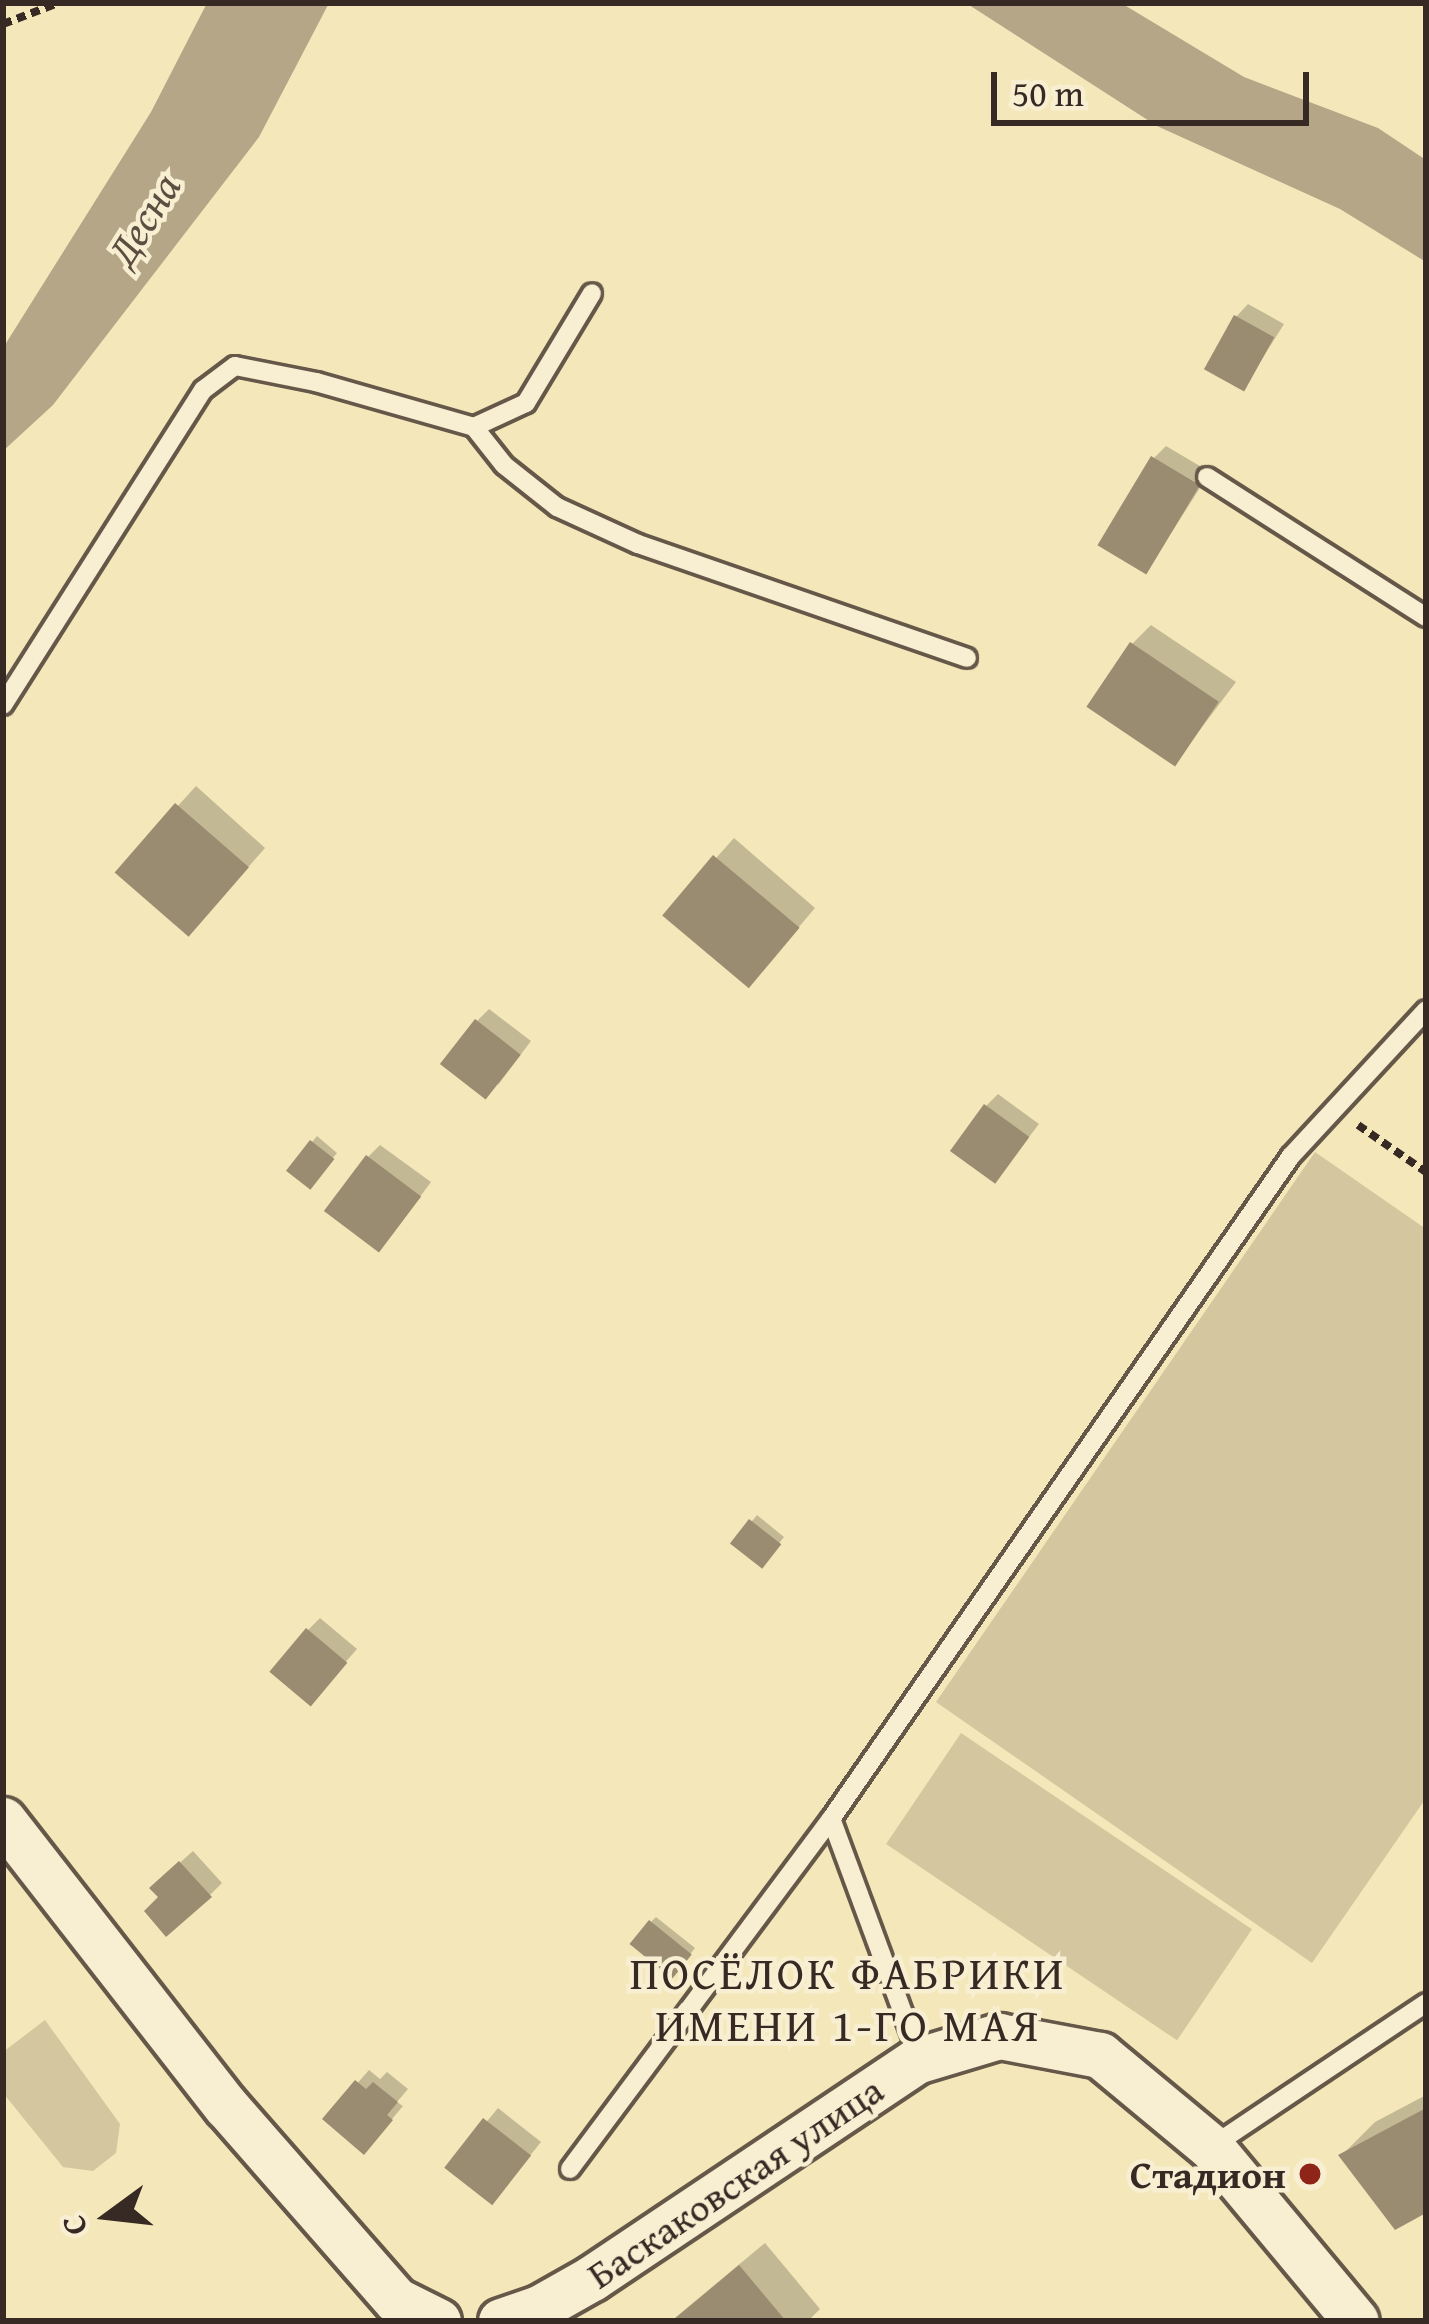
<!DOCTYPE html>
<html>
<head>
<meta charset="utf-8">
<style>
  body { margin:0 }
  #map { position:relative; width:1429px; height:2324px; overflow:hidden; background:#f4e7b9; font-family:"Gentium Book Plus",serif }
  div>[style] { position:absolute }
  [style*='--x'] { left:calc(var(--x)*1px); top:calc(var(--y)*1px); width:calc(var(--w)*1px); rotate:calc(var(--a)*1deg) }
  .green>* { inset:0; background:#d4c7a0; transform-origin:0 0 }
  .water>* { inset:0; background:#b4a686 }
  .shadow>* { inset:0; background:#0003 }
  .building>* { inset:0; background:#998c71; transform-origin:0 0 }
  .path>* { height:8px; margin-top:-4px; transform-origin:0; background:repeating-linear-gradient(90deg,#372924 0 9px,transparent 0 15px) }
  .roads { filter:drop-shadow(3px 0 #665849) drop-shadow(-3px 0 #665849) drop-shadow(0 3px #665849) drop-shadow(0 -3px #665849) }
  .service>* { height:18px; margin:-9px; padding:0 9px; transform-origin:9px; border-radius:9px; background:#f8efd2 }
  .tertiary>* { height:45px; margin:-22.5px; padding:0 22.5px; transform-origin:22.5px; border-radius:22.5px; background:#f8efd2 }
  .dots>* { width:33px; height:33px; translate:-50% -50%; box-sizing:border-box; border:6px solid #f8efd2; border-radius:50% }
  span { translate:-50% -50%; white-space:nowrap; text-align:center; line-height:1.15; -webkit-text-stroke:9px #f8efd2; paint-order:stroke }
  .poi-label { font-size:39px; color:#372924; font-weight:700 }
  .right { translate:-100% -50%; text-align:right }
  .street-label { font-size:39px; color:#372924 }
  .water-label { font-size:42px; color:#5c4e41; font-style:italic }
  .quarter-label { font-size:45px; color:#372924; letter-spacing:3px }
  .frame { position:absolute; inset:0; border:6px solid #372924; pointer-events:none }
  .north { position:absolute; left:48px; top:2156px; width:120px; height:120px; -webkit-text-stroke:9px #f8efd2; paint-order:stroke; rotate:255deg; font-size:33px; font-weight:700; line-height:48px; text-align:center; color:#372924 }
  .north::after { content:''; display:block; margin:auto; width:42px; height:54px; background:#372924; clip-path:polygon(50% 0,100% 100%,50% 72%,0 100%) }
  .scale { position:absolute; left:991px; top:72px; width:318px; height:54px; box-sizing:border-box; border:6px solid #372924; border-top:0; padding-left:15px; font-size:36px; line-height:42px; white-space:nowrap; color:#372924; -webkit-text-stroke:9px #f8efd2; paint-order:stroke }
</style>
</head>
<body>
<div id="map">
  <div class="green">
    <div style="clip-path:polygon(1315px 1152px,1426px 1229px,1426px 1798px,1312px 1963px,936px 1702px)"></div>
    <div style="left:961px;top:1733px;width:351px;height:134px;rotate:34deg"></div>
    <div style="clip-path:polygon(45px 2020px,120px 2124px,116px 2153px,93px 2171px,63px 2167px,3px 2093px,3px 2052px)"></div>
  </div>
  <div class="water">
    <div style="clip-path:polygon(207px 3px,329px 3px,259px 137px,53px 405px,3px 451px,3px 348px,151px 112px)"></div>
    <div style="clip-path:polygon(966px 3px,1121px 3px,1244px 77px,1378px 128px,1426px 160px,1426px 262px,1340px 209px,1157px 126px)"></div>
  </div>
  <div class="shadow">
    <div style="clip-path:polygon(1248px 304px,1284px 324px,1243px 389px,1236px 317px)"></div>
    <div style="clip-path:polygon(1166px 446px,1210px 472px,1147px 571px,1154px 458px)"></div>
    <div style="clip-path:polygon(1151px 625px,1236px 682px,1175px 763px,1132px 644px)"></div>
    <div style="clip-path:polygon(196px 786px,265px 848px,206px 915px,118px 872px)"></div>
    <div style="clip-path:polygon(734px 838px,815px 908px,766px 966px,666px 914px)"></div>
    <div style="clip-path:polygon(489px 1009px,531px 1041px,498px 1085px,477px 1021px)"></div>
    <div style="clip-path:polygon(998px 1094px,1039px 1124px,1006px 1167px,986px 1106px)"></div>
    <div style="clip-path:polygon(317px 1136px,337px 1153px,314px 1180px,312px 1142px)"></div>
    <div style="clip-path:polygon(380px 1145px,431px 1182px,391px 1236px,368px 1157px)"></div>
    <div style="clip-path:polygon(757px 1515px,784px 1537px,766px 1560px,734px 1543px)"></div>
    <div style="clip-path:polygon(320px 1618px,357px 1649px,321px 1690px,308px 1630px)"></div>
    <div style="clip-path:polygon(193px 1851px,222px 1883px,210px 1895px,162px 1897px,165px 1876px)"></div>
    <div style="clip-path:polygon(656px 1917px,695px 1948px,678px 1970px,651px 1922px)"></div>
    <div style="clip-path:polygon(369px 2070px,380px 2079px,387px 2072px,408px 2089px,397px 2102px,403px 2106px,376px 2138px,326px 2119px)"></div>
    <div style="clip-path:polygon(1426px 2095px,1426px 2210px,1342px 2155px,1375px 2122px)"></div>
    <div style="clip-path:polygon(498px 2108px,541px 2142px,504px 2188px,449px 2167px)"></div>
    <div style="clip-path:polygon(765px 2243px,820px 2309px,808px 2321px,671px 2321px)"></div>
  </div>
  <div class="building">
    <div style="left:1234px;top:315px;width:46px;height:62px;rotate:29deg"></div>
    <div style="left:1151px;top:456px;width:57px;height:104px;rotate:31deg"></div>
    <div style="left:1130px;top:642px;width:107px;height:78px;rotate:34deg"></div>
    <div style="left:175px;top:803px;width:98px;height:92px;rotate:41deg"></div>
    <div style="left:713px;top:855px;width:113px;height:79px;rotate:40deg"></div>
    <div style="left:475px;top:1019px;width:58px;height:57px;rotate:38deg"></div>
    <div style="left:984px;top:1104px;width:56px;height:58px;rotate:36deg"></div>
    <div style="left:310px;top:1140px;width:31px;height:39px;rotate:38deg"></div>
    <div style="left:366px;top:1155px;width:69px;height:70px;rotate:37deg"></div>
    <div style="left:749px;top:1519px;width:41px;height:31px;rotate:38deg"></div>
    <div style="left:306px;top:1628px;width:54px;height:57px;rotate:40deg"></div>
    <div style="clip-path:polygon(179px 1861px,212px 1897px,166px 1937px,144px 1911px,158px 1897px,149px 1888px)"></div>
    <div style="left:649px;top:1920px;width:55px;height:31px;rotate:39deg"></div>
    <div style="clip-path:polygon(355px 2080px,366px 2089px,373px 2082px,398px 2102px,387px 2115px,393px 2120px,364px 2155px,322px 2119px)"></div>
    <div style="clip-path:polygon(1426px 2108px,1426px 2213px,1395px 2230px,1338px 2155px)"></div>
    <div style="left:483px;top:2118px;width:61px;height:63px;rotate:38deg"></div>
    <div style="clip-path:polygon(739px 2265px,786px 2321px,672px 2321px)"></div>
  </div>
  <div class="path">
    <div style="--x:3;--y:24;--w:59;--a:-20.9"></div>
    <div style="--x:1358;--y:1125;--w:83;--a:34.7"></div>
  </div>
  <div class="roads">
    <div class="service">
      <div style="--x:474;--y:427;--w:48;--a:51.7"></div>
      <div style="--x:504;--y:465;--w:68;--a:38.4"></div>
      <div style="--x:557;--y:507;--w:89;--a:24.6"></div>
      <div style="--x:638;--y:544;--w:348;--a:19.1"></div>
      <div style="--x:1207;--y:477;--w:260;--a:32.6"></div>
      <div style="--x:3;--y:705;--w:373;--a:-57.6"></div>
      <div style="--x:203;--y:390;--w:40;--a:-37"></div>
      <div style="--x:235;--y:366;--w:83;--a:11.2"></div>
      <div style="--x:316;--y:382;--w:164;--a:15.9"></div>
      <div style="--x:474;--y:427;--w:57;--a:-24.8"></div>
      <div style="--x:526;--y:403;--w:128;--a:-59"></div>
      <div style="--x:920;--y:2059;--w:256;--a:-110.3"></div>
      <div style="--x:831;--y:1819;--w:807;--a:-55.25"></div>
      <div style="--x:1291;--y:1156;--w:199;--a:-47.2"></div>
      <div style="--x:1211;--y:2147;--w:259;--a:-33.8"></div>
      <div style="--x:570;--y:2169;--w:437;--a:-53.3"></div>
    </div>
    <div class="tertiary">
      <div style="--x:3;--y:1820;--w:363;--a:52.1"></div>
      <div style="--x:226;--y:2106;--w:258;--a:48.8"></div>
      <div style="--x:396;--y:2300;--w:47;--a:26.6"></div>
      <div style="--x:501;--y:2321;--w:40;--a:-18.9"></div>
      <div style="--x:539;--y:2308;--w:61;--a:-29.5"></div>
      <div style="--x:592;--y:2278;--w:390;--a:-33.8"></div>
      <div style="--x:916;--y:2061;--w:87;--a:-16.8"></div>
      <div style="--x:999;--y:2036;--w:103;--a:10.7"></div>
      <div style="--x:1100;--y:2055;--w:144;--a:39.7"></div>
      <div style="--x:1211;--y:2147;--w:226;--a:50.2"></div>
    </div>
  </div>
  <div class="dots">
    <div style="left:1310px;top:2174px;background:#8f2418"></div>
  </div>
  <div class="poi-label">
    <span class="right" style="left:1286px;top:2174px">Стадион</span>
  </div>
  <div class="street-label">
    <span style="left:735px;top:2182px;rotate:-34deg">Баскаковская улица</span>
  </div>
  <div class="water-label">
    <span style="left:143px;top:219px;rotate:-58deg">Десна</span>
  </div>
  <div class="quarter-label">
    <span style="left:848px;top:1999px">ПОСЁЛОК ФАБРИКИ<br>ИМЕНИ 1-ГО МАЯ</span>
  </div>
  <div class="frame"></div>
  <div class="north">С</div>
  <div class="scale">50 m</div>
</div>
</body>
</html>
